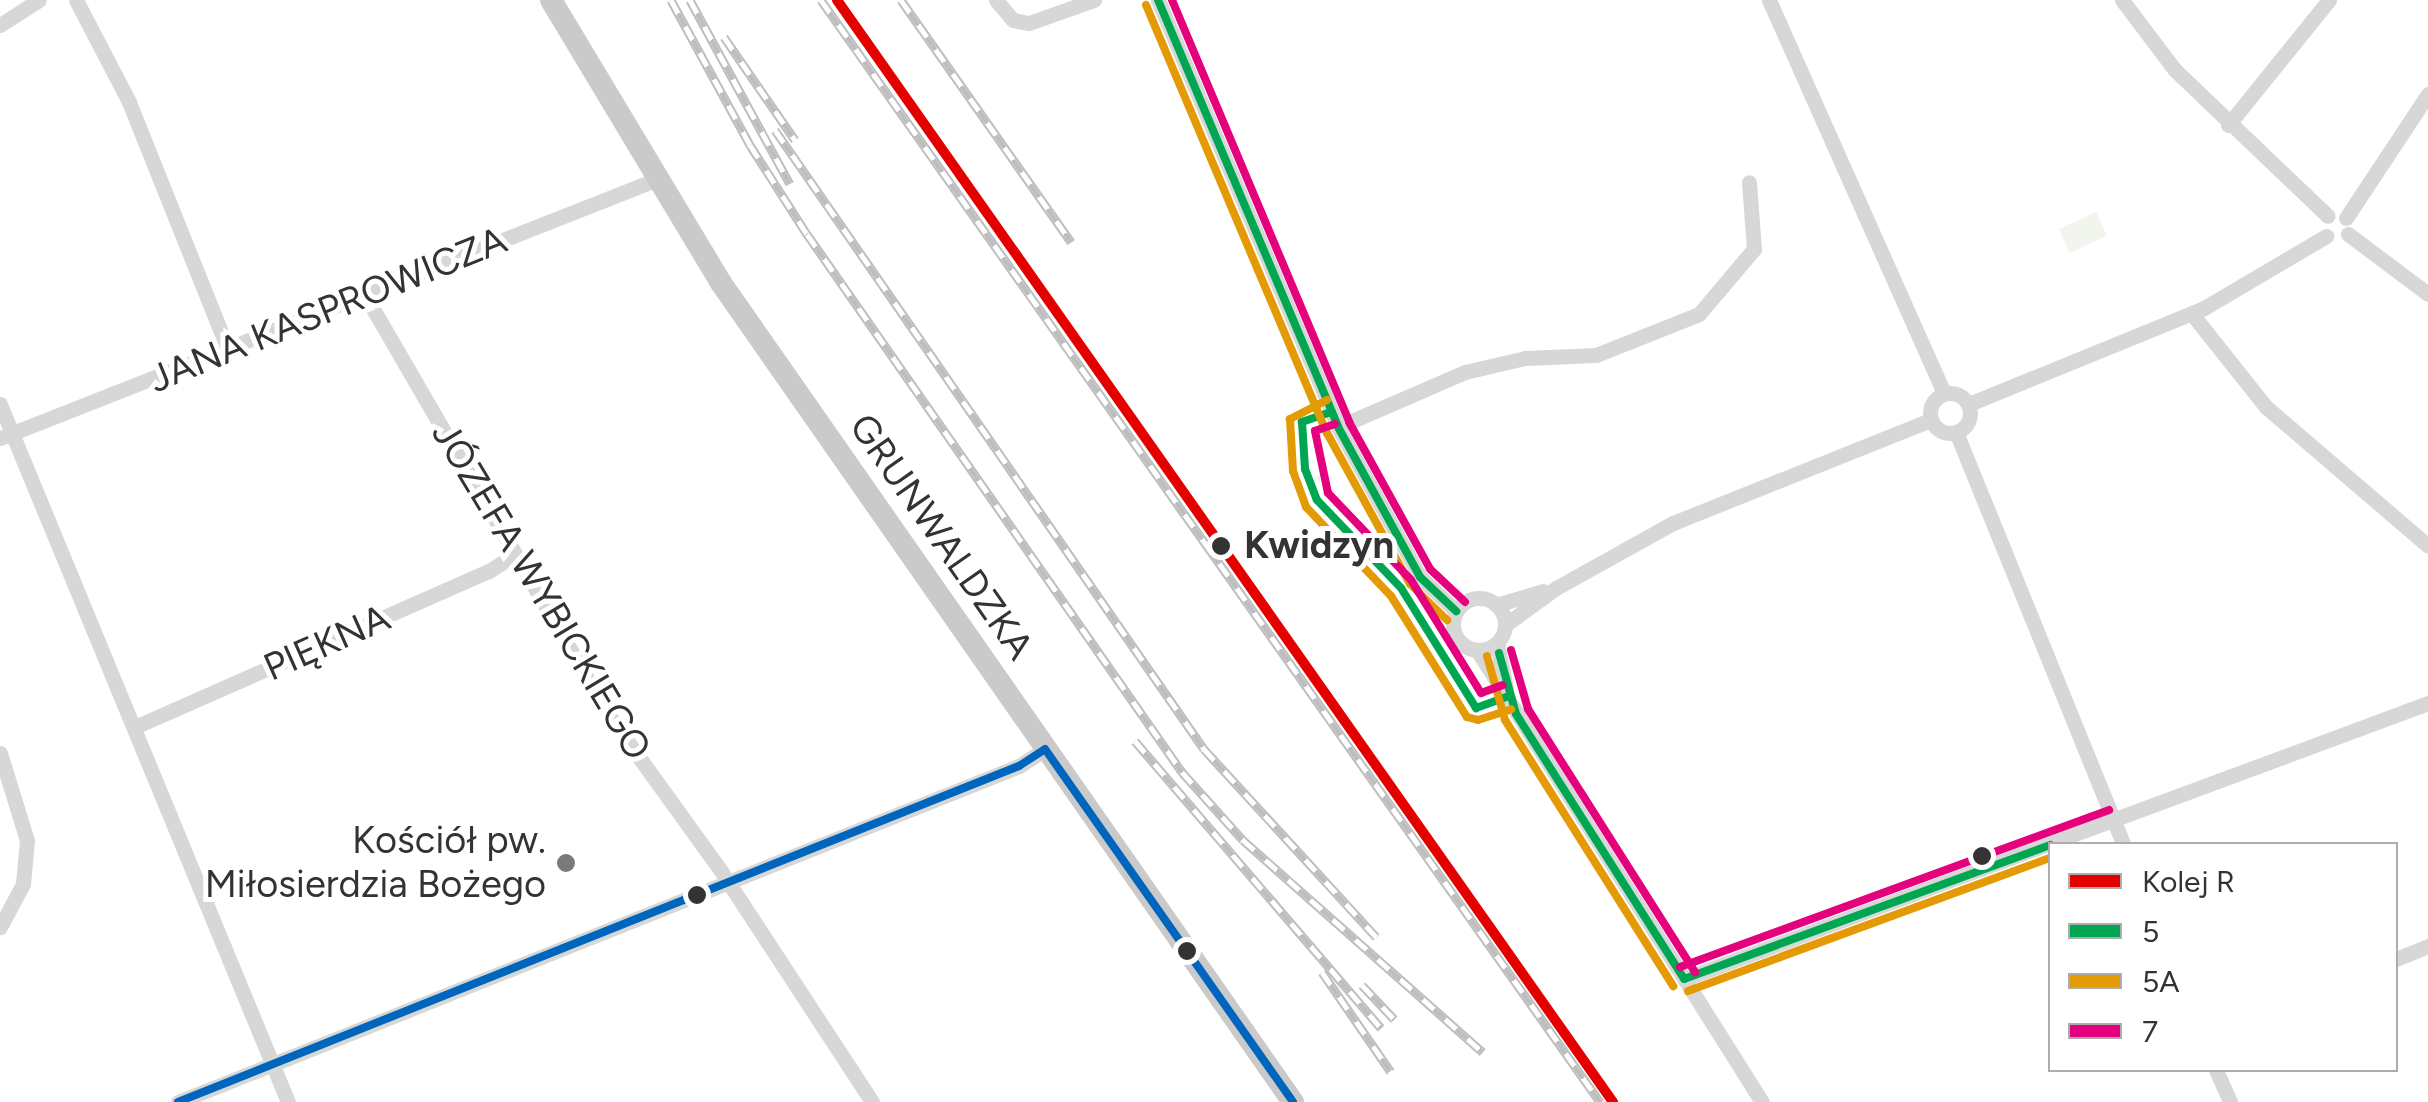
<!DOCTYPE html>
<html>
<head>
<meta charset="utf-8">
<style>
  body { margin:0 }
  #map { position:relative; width:2428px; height:1102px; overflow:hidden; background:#fff; font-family:Figtree,sans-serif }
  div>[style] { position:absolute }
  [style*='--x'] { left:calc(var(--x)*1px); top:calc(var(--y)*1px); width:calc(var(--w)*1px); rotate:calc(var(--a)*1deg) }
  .green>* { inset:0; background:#f1f5ed; transform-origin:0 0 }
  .street>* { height:15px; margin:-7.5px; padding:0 7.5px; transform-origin:7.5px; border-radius:7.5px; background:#d7d7d7 }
  .street>.ring { margin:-7.5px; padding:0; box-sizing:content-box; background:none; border:15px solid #d7d7d7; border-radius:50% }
  .primary>* { height:22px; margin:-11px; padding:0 11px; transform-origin:11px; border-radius:11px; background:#cacaca }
  .rail>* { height:9px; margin-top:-4.5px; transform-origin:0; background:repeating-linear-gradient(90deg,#fff 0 15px,#bebebe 0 30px); box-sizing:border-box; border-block:2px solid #bebebe }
  .bus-1>* { height:8px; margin:-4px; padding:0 4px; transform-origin:4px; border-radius:4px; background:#00a651 }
  .bus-2>* { height:8px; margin:-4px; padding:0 4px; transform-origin:4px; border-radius:4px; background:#e39a05 }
  .bus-3>* { height:8px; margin:-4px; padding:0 4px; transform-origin:4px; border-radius:4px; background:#e5007d }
  .bus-4>* { height:8px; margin:-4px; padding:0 4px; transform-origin:4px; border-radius:4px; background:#0065bd }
  .rail-1>* { height:10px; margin:-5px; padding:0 5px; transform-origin:5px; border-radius:5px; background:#e50000 }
  .dots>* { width:28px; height:28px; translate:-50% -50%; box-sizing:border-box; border:5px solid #fff; border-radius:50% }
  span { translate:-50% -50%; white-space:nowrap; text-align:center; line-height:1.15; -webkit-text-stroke:10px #fff; paint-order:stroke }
  .street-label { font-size:38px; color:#333 }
  .stop-label { font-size:38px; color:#333; font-weight:700 }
  .left { translate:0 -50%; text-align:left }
  .poi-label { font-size:38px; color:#333 }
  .right { translate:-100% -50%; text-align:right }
  .legend { position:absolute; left:2048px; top:842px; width:350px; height:230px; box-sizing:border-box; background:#fff; border:2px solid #adadad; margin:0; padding:12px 18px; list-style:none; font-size:30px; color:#333 }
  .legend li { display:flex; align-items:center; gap:20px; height:50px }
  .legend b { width:50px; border:2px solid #adadad }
</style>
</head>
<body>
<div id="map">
  <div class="green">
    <div style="left:2096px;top:212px;width:26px;height:41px;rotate:65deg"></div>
  </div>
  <div class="street">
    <div style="--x:76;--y:0;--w:115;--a:62.5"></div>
    <div style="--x:129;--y:102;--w:267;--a:68.2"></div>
    <div style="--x:996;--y:0;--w:26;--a:50"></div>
    <div style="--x:1013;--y:20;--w:16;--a:11"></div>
    <div style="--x:1029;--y:23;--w:69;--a:-19.5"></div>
    <div style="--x:1158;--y:0;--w:463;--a:67.1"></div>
    <div style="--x:1338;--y:427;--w:171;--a:61.3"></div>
    <div style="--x:1420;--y:577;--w:50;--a:43.4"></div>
    <div style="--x:1769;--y:0;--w:430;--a:66"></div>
    <div style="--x:2122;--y:0;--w:88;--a:52.9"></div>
    <div style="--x:2175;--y:70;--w:211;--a:43.7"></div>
    <div style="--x:0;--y:25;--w:46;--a:-32.7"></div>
    <div style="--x:2228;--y:125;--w:161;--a:-51.1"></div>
    <div style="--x:2346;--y:218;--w:149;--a:-56.5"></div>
    <div style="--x:2348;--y:234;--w:100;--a:36.9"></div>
    <div style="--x:365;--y:295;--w:488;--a:59.9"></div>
    <div style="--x:610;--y:717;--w:190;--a:54.2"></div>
    <div style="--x:721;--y:871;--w:276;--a:56.8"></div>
    <div style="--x:2192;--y:314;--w:119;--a:51.5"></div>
    <div style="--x:2266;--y:407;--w:213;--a:40.6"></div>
    <div class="ring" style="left:1930px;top:393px;width:25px;height:25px"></div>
    <div style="--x:0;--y:404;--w:755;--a:67.58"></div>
    <div style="--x:1969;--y:404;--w:254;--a:-22.2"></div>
    <div style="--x:2204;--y:308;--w:142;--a:-30.5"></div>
    <div style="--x:1338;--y:427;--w:138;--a:-23.4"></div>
    <div style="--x:1465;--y:372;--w:62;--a:-13.1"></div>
    <div style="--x:1525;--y:358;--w:71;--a:-2.4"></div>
    <div style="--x:1596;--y:355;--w:111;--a:-21.7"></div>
    <div style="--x:1699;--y:314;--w:85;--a:-49.8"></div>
    <div style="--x:1754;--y:249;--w:67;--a:-94.3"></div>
    <div style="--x:1956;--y:432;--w:445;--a:67.9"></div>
    <div style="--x:0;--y:438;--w:704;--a:-21.5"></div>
    <div class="ring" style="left:1453px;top:598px;width:37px;height:37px"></div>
    <div style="--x:1496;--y:605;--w:49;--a:-16.6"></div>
    <div style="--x:1505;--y:625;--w:63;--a:-36"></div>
    <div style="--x:1556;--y:588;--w:134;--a:-29.1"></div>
    <div style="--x:1673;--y:523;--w:278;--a:-21.8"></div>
    <div style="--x:1497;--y:643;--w:46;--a:78.7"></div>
    <div style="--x:1477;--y:650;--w:534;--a:57.77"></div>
    <div style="--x:137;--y:726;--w:385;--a:-23.8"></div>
    <div style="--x:489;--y:571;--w:31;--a:-33"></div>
    <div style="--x:0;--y:753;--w:91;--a:72.8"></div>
    <div style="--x:27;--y:840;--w:44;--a:95.2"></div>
    <div style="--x:23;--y:884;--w:49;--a:118.1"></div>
    <div style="--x:2396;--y:959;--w:35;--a:-22"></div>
    <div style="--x:1684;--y:979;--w:794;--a:-20.35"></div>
    <div style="--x:2216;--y:1070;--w:35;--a:66"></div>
    <div style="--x:178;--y:1102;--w:906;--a:-21.78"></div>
    <div style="--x:1019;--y:766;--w:31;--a:-33"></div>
  </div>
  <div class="primary">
    <div style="--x:551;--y:0;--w:330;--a:59"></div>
    <div style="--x:721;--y:283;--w:999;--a:55.07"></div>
  </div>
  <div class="rail">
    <div style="--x:671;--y:0;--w:165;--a:61.4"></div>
    <div style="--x:750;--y:145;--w:106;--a:57.4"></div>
    <div style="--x:807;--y:234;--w:656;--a:55.12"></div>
    <div style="--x:1182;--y:772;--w:91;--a:48.1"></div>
    <div style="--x:1243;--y:840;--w:320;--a:41.5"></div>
    <div style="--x:690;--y:0;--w:209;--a:61.5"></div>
    <div style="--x:821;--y:0;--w:1350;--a:54.74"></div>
    <div style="--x:901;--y:0;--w:296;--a:54.9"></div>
    <div style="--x:724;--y:37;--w:125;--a:55.4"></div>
    <div style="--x:775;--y:130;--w:753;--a:55.28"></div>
    <div style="--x:1204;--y:749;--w:255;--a:47.5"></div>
    <div style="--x:1135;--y:741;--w:378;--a:49.4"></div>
    <div style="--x:1322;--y:972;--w:121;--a:55.4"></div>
    <div style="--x:1362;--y:985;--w:47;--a:46.7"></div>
  </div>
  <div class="bus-1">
    <div style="--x:1158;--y:0;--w:463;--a:67.1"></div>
    <div style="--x:1338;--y:427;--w:171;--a:61.3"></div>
    <div style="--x:1420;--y:577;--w:50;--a:43.4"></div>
    <div style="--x:1331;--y:412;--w:31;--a:161"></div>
    <div style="--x:1302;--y:422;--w:47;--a:86.3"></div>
    <div style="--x:1305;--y:469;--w:33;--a:69"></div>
    <div style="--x:1317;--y:500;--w:122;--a:46.3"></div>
    <div style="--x:1401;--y:588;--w:142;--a:58"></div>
    <div style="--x:1476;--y:708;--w:33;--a:-20"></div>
    <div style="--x:1499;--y:653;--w:63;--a:74.4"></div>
    <div style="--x:1516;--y:714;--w:314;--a:57.6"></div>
    <div style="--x:1684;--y:979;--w:390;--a:-20.1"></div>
  </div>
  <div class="bus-2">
    <div style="--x:1146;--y:5;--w:465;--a:67.1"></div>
    <div style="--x:1327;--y:433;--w:172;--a:61.2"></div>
    <div style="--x:1410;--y:584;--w:52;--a:44.2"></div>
    <div style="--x:1327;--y:400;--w:42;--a:152.8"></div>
    <div style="--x:1290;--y:419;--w:52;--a:86.7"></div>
    <div style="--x:1293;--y:471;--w:38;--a:70"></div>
    <div style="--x:1306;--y:507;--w:123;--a:46.3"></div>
    <div style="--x:1391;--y:596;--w:143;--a:57.9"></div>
    <div style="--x:1467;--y:717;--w:11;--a:15"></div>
    <div style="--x:1478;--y:720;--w:35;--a:-18"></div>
    <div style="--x:1487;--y:656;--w:66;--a:74.3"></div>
    <div style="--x:1505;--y:720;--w:315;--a:57.7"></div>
    <div style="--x:1688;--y:991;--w:386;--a:-20.2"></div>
  </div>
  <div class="bus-3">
    <div style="--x:1172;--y:0;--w:458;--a:67.2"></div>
    <div style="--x:1349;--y:422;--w:168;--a:61.1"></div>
    <div style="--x:1430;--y:569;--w:48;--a:43.3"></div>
    <div style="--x:1335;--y:424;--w:21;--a:161"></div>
    <div style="--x:1315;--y:431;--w:63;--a:78.2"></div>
    <div style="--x:1328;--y:493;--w:120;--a:46.3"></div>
    <div style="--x:1411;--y:580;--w:133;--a:58.2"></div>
    <div style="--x:1481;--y:693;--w:23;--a:-20"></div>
    <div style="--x:1511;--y:650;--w:61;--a:73.9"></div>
    <div style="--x:1528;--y:709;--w:312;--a:57.6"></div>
    <div style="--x:1680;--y:967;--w:457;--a:-20.1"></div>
  </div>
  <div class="bus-4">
    <div style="--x:1045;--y:749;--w:431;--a:54.9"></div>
    <div style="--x:178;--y:1102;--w:906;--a:-21.78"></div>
    <div style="--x:1019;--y:766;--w:31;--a:-33"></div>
  </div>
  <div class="rail-1">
    <div style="--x:837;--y:0;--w:1348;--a:54.85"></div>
  </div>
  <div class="dots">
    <div style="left:1221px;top:546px;background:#333"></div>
    <div style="left:1982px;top:856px;background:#333"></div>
    <div style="left:566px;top:863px;background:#7a7a7a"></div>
    <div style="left:697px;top:895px;background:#333"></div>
    <div style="left:1187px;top:951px;background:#333"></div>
  </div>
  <div class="street-label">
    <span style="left:328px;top:310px;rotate:-22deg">JANA KASPROWICZA</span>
    <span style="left:941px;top:537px;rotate:55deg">GRUNWALDZKA</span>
    <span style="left:541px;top:591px;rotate:59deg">JÓZEFA WYBICKIEGO</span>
    <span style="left:327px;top:643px;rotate:-24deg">PIĘKNA</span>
  </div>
  <div class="stop-label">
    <span class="left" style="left:1244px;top:546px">Kwidzyn</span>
  </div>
  <div class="poi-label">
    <span class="right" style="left:546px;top:863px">Kościół pw.<br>Miłosierdzia Bożego</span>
  </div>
  <ul class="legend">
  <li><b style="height:12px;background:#e50000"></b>Kolej R</li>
  <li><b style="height:12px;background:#00a651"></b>5</li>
  <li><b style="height:12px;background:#e39a05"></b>5A</li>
  <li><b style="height:12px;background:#e5007d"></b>7</li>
  </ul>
</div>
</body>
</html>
